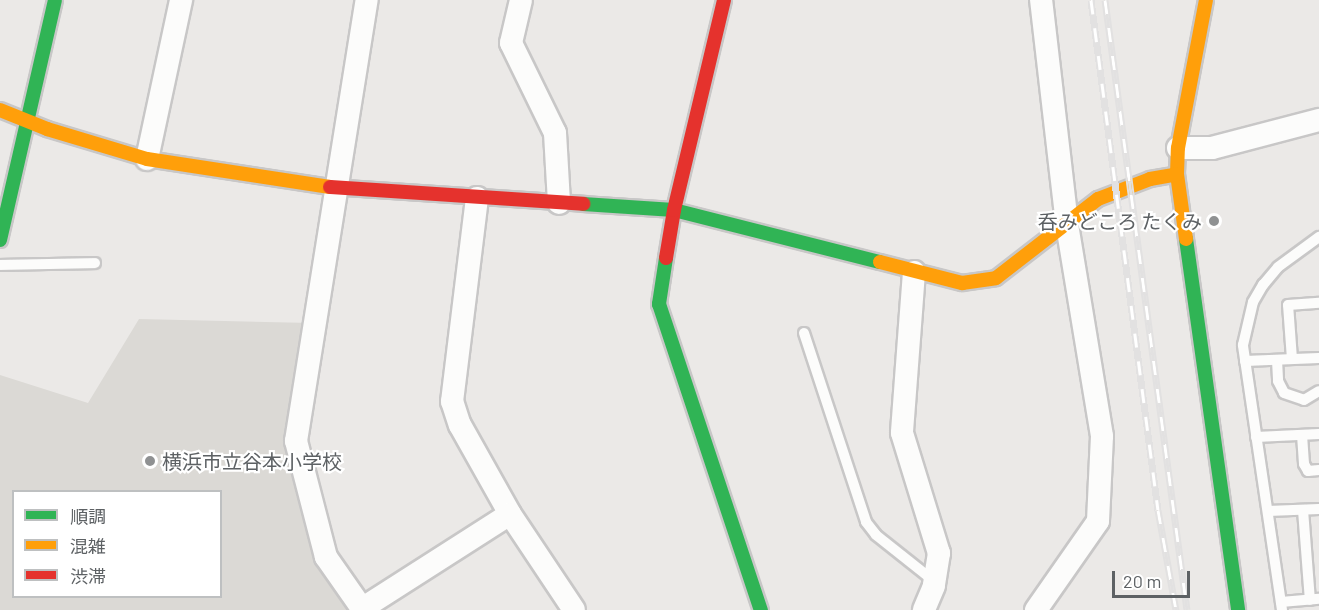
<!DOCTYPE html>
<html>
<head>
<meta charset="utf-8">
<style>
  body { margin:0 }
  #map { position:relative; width:1319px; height:610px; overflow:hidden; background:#ebe9e7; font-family:Barlow,"Noto Sans JP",sans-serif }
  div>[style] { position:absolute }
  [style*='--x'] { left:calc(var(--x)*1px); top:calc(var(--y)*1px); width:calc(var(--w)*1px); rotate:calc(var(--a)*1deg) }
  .education>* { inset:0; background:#dbd9d5 }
  .roads { filter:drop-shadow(2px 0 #c8c7c7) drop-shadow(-2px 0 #c8c7c7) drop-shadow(0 2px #c8c7c7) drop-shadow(0 -2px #c8c7c7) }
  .lane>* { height:10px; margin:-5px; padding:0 5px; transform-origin:5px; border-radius:5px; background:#fcfcfb }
  .street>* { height:22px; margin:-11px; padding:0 11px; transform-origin:11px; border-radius:11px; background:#fcfcfb }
  .fast>* { height:14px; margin:-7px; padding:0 7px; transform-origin:7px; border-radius:7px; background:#30b455 }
  .slow>* { height:14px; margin:-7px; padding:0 7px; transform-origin:7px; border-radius:7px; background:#ff9f0a }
  .jam>* { height:14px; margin:-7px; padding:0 7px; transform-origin:7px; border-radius:7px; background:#e5322d }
  .rail>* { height:7px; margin-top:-3.5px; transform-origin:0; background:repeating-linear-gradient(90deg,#fff 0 14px,#e2e1e1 0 28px); box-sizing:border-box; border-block:2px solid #e2e1e1 }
  .dots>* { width:16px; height:16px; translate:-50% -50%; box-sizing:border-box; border:3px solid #fff; border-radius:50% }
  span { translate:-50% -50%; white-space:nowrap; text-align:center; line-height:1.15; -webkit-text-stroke:4.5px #fff; paint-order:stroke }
  .poi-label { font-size:20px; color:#5d6164 }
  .right { translate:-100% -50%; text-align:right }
  .left { translate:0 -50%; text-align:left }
  .legend { position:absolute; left:12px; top:490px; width:210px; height:108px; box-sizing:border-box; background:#fff; border:2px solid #bec0c1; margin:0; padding:8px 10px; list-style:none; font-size:18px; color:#5d6164 }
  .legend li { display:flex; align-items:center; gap:12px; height:30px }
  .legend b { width:30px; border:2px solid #bec0c1 }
  .scale { position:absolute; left:1112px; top:571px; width:78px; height:27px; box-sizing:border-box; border:3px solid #5d6164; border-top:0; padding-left:8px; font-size:18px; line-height:21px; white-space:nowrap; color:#5d6164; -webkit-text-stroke:4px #fff; paint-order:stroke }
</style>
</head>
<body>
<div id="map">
  <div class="education">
    <div style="clip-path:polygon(evenodd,139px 319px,312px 323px,296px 441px,326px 557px,363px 610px,0 610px,0 375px,88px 403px,139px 319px,14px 492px,220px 492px,220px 596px,14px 596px,14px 492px)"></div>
  </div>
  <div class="roads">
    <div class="lane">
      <div style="--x:0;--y:265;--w:95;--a:-1.2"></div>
      <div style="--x:804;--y:333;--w:199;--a:71.8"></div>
      <div style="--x:866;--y:522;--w:16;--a:52"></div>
      <div style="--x:876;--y:535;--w:74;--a:38.4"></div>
      <div style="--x:1292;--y:359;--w:54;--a:-94.2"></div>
      <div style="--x:1288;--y:305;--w:31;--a:-4"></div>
      <div style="--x:1277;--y:360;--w:21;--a:87"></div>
      <div style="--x:1278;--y:381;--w:13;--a:63"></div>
      <div style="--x:1284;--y:393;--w:21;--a:19"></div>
      <div style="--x:1304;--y:400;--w:17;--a:-31"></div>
      <div style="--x:1245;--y:361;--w:74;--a:-2.3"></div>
      <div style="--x:1302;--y:435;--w:29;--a:86"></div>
      <div style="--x:1304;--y:464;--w:8;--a:60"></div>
      <div style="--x:1308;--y:471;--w:11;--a:-5"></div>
      <div style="--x:1256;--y:437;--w:63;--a:-2.7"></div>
      <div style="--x:1303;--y:510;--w:90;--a:85.6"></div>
      <div style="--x:1268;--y:511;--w:51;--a:-2.2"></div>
      <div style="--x:1281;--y:602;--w:38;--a:-5"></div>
      <div style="--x:1282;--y:610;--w:268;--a:-98.4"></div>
      <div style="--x:1243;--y:345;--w:44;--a:-76.9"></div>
      <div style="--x:1253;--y:302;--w:20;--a:-60"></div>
      <div style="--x:1263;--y:285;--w:23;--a:-50"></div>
      <div style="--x:1278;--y:267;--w:51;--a:-36.2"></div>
    </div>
    <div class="street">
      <div style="--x:521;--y:0;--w:44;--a:103.1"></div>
      <div style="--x:511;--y:43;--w:100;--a:63.9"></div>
      <div style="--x:555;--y:133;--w:70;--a:86.7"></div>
      <div style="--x:1178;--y:148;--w:34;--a:0"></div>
      <div style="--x:1212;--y:148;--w:111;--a:-14.7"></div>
      <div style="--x:147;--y:159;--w:163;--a:-77.9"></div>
      <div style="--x:477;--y:198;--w:205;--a:97"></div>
      <div style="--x:452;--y:401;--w:25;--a:72"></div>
      <div style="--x:460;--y:425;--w:102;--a:60.7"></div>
      <div style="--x:510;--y:514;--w:115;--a:56.3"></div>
      <div style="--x:914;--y:272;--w:161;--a:94.3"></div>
      <div style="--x:902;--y:433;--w:126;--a:72.9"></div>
      <div style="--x:939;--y:553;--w:33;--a:99"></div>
      <div style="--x:934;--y:586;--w:26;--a:113"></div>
      <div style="--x:363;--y:608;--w:174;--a:-32.6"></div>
      <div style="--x:363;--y:610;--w:65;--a:-124.9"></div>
      <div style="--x:326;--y:557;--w:120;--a:-104.5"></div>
      <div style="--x:296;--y:441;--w:447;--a:-80.9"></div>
      <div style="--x:1036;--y:610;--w:108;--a:-55.1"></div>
      <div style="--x:1098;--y:521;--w:85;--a:-87.3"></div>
      <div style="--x:1102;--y:436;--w:215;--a:-99.4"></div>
      <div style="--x:1067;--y:224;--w:226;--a:-96.6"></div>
    </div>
    <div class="fast">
      <div style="--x:583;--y:204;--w:91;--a:3.8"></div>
      <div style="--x:674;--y:210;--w:212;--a:14.2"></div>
      <div style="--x:1186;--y:239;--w:375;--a:82"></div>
      <div style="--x:0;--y:240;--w:246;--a:-77.1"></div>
      <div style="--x:666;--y:258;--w:47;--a:98.7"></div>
      <div style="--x:659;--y:304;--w:323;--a:71.6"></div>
    </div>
    <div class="slow">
      <div style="--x:0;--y:110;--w:51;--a:22"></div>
      <div style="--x:47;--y:129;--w:104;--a:16.7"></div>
      <div style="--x:147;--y:159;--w:185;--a:8.7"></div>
      <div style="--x:1186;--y:239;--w:66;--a:-97.9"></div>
      <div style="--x:1177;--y:174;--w:26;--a:-88"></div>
      <div style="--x:1178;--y:148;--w:151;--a:-79.3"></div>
      <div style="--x:880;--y:262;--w:85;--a:14.4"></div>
      <div style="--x:962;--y:283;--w:34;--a:-8"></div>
      <div style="--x:996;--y:278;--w:129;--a:-37.8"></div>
      <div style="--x:1098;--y:199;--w:56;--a:-21"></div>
      <div style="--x:1150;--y:179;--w:27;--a:-10"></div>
    </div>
    <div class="jam">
      <div style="--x:330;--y:187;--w:254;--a:3.8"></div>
      <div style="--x:666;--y:258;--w:49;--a:-80.5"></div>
      <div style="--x:674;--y:210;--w:216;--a:-76.6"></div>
    </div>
  </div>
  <div class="rail">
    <div style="--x:1091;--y:0;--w:514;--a:82.52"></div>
    <div style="--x:1158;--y:510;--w:102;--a:79.8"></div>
    <div style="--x:1105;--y:0;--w:615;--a:82.34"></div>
  </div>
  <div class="dots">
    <div style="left:1214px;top:221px;background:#8f9192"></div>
    <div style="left:150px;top:461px;background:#8f9192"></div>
  </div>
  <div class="poi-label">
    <span class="right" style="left:1202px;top:221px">呑みどころ たくみ</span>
    <span class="left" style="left:162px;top:461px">横浜市立谷本小学校</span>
  </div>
  <ul class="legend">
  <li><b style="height:8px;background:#30b455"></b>順調</li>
  <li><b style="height:8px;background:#ff9f0a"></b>混雑</li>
  <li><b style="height:8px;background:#e5322d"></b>渋滞</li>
  </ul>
  <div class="scale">20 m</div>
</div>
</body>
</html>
